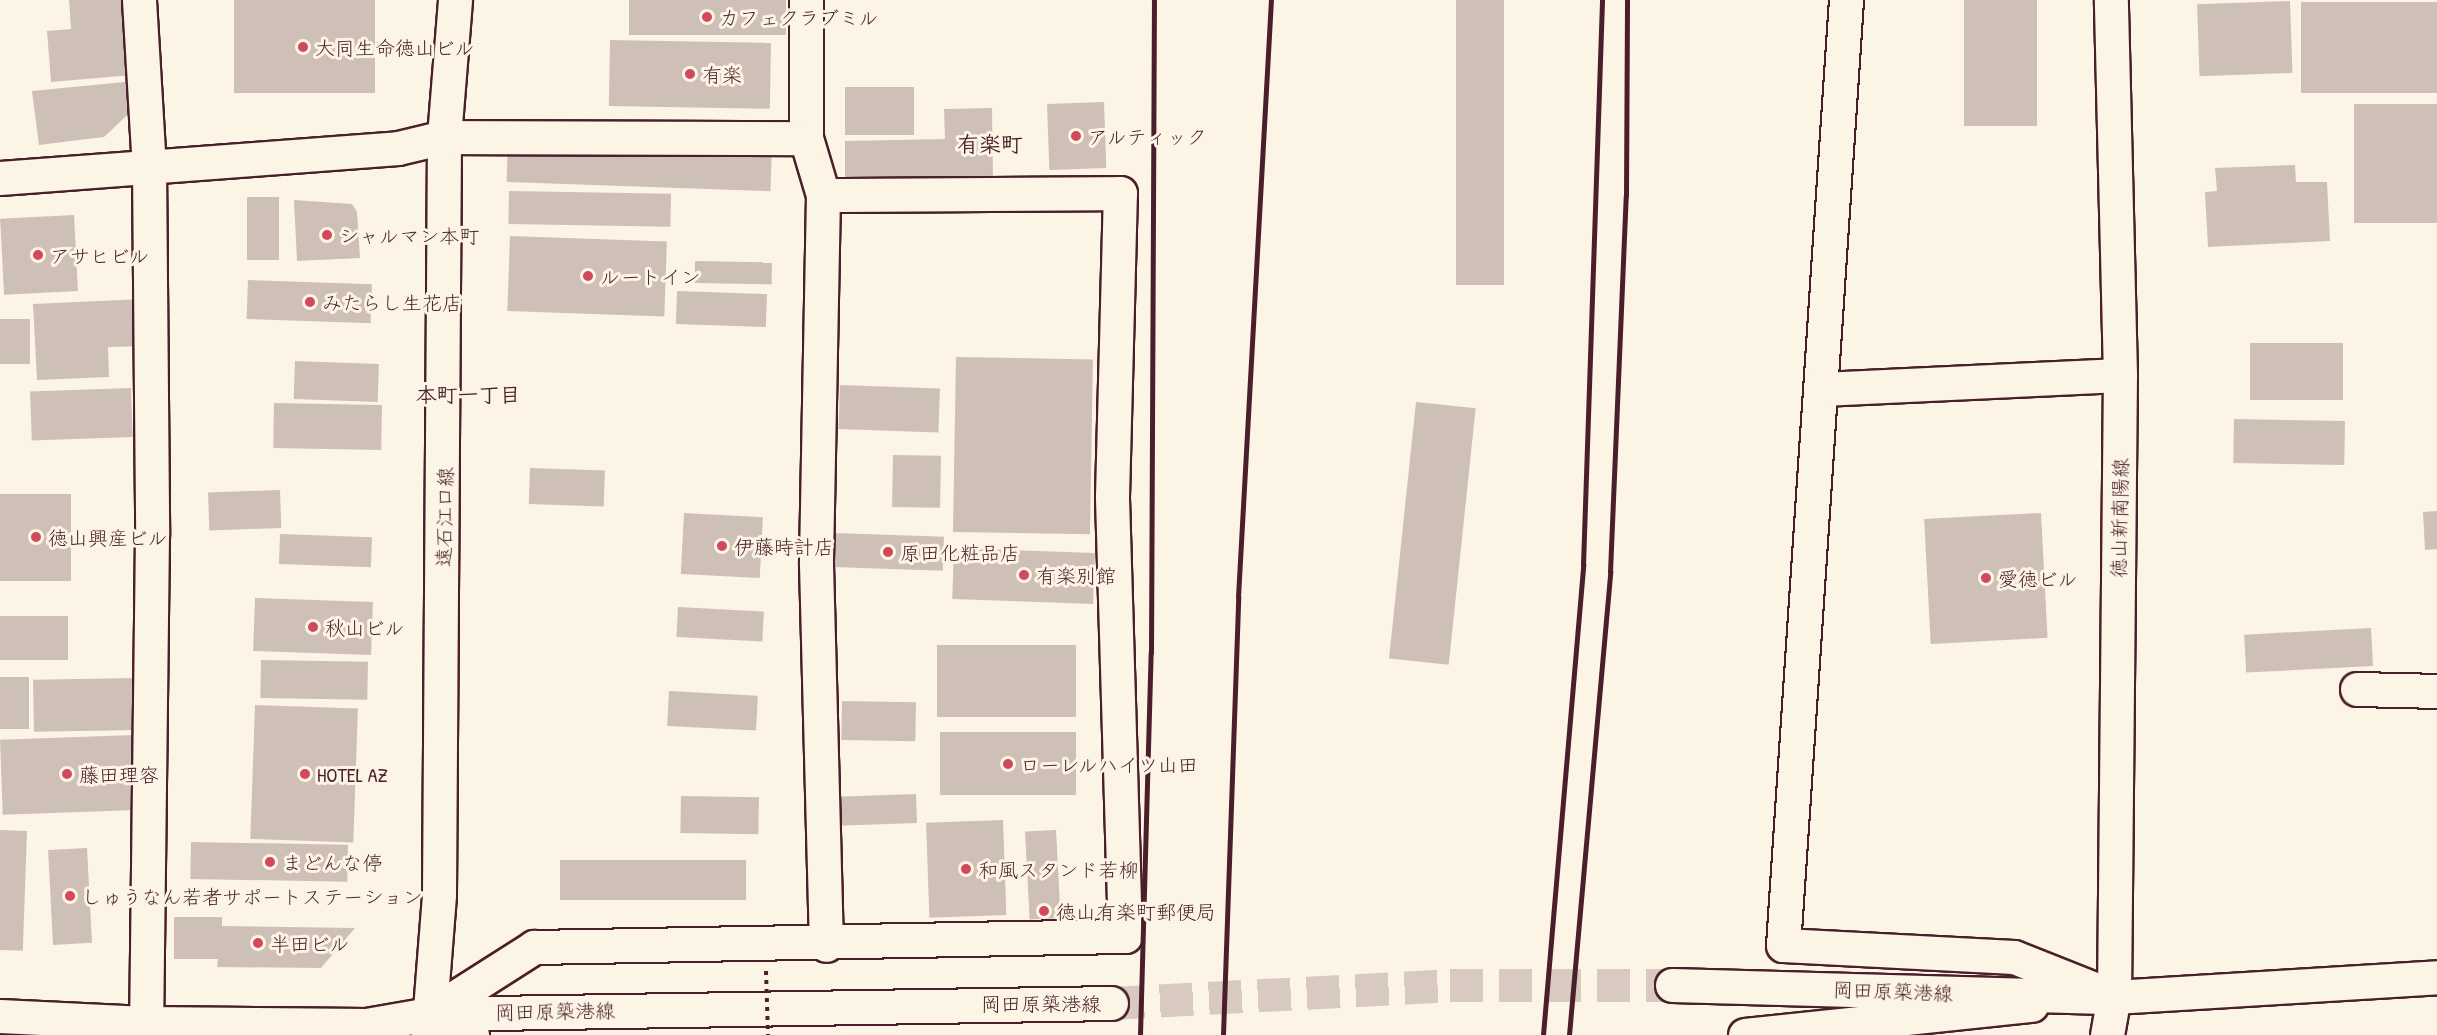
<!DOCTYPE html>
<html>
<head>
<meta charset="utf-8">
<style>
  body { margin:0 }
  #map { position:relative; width:2437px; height:1035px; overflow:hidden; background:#fcf5e5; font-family:"Patrick Hand","Klee One",sans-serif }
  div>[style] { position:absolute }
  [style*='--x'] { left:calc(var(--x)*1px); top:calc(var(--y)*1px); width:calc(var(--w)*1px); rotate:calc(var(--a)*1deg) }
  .building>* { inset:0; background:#cfc0b7; transform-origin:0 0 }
  .secondary-tunnel>* { height:33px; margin-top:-16.5px; transform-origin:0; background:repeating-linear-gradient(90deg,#d8cac0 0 33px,transparent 0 49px) }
  .roads { filter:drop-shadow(2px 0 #4a1f2b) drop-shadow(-2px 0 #4a1f2b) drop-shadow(0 2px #4a1f2b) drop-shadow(0 -2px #4a1f2b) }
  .street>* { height:33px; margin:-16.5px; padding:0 16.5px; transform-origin:16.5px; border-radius:16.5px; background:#fcf5e5 }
  .secondary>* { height:33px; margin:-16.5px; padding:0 16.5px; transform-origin:16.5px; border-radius:16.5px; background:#fcf5e5 }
  .rail>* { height:4.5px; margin:-2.25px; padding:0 2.25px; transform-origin:2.25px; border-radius:2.25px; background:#4a1f2b }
  .path-bridge>* { height:4px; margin-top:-2px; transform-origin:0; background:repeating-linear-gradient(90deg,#4a1f2b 0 4.5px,transparent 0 9px) }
  .dots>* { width:16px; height:16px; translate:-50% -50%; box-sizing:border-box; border:3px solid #fcf5e5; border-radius:50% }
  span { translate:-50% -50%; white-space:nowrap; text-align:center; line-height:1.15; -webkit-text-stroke:6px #fcf5e5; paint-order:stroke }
  .poi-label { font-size:20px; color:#4a1f2b }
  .left { translate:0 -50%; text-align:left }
  .street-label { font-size:20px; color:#4a1f2b }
  .neighbourhood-label { font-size:21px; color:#4a1f2b; font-weight:700 }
  .quarter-label { font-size:22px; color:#4a1f2b; font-weight:700 }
</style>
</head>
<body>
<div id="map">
  <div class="building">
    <div style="clip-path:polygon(69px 0,126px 0,132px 75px,51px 82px,47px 31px,71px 29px)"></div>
    <div style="left:234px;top:0;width:141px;height:93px"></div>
    <div style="left:629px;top:0;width:157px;height:35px"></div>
    <div style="left:1456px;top:0;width:48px;height:285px"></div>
    <div style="left:1964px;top:0;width:73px;height:126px"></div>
    <div style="left:2290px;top:1px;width:72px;height:93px;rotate:88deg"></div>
    <div style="left:2301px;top:2px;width:136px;height:91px"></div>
    <div style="left:610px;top:40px;width:161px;height:66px;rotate:1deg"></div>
    <div style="clip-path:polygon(135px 81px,138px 105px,104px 137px,39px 145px,32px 91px)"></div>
    <div style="left:914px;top:87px;width:48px;height:69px;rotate:90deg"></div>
    <div style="left:1104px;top:102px;width:66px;height:57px;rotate:88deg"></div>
    <div style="left:2437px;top:104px;width:119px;height:83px;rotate:90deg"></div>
    <div style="clip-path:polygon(992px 108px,993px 180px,845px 183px,845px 141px,945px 139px,944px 109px)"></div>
    <div style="left:508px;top:141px;width:264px;height:41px;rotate:2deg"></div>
    <div style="clip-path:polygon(2295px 165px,2296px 182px,2327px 182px,2330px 241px,2208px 247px,2205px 192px,2217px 191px,2215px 168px)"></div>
    <div style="left:509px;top:191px;width:162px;height:33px;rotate:1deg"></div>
    <div style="left:247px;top:197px;width:32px;height:63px"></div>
    <div style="clip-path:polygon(294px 200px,352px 204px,357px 212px,360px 258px,297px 261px)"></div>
    <div style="left:74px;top:215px;width:76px;height:74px;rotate:87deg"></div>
    <div style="left:510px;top:236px;width:157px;height:75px;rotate:2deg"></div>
    <div style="left:695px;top:261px;width:77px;height:22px;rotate:1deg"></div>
    <div style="left:248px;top:280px;width:124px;height:39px;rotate:2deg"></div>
    <div style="left:677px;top:291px;width:90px;height:33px;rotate:2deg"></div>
    <div style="clip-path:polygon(143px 299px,145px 346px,108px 347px,109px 377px,37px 380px,33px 304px)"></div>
    <div style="left:0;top:319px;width:30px;height:45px"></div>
    <div style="left:2250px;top:343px;width:93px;height:57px"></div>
    <div style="left:956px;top:357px;width:137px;height:175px;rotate:1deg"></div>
    <div style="left:295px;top:361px;width:84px;height:38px;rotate:2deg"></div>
    <div style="left:840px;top:385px;width:100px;height:44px;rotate:2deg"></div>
    <div style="left:131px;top:388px;width:49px;height:101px;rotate:88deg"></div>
    <div style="left:1416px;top:402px;width:60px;height:258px;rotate:6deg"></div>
    <div style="left:274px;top:403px;width:108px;height:45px;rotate:1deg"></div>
    <div style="left:2234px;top:419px;width:111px;height:44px;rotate:1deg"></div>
    <div style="left:893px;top:455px;width:48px;height:52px;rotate:1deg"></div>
    <div style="left:530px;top:468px;width:75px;height:36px;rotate:2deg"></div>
    <div style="left:280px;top:490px;width:38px;height:72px;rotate:88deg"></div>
    <div style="left:0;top:494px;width:71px;height:87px"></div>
    <div style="clip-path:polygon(2437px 511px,2437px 549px,2425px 550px,2423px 512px)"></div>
    <div style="left:684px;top:513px;width:79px;height:61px;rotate:3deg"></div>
    <div style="left:2041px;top:513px;width:125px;height:117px;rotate:87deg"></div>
    <div style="left:834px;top:533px;width:110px;height:34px;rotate:2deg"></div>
    <div style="left:280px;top:534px;width:92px;height:30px;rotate:2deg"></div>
    <div style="left:954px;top:548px;width:141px;height:51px;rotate:2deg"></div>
    <div style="left:255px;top:598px;width:118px;height:53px;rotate:2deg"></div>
    <div style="left:678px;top:607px;width:86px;height:30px;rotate:3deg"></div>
    <div style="left:0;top:616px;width:68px;height:44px"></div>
    <div style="left:2371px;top:628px;width:38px;height:127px;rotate:87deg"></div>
    <div style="left:937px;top:645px;width:139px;height:72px"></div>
    <div style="left:261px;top:660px;width:107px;height:38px;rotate:1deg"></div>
    <div style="left:0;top:677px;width:29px;height:52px"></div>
    <div style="left:137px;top:678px;width:52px;height:104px;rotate:89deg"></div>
    <div style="left:669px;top:691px;width:89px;height:35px;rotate:3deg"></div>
    <div style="left:842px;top:701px;width:74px;height:39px;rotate:1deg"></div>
    <div style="left:255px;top:705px;width:103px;height:134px;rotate:2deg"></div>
    <div style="left:940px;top:732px;width:136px;height:63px"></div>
    <div style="left:134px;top:735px;width:75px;height:134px;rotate:88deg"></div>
    <div style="left:916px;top:794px;width:29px;height:80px;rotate:88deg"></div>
    <div style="left:681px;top:796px;width:78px;height:37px;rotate:1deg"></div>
    <div style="left:1003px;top:820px;width:95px;height:77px;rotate:88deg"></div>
    <div style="left:0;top:830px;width:27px;height:120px;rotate:2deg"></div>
    <div style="left:1056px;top:830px;width:88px;height:31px;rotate:87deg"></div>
    <div style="left:191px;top:842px;width:157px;height:37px;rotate:1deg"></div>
    <div style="left:87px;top:848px;width:95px;height:39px;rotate:87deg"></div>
    <div style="left:560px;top:860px;width:186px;height:40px"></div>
    <div style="clip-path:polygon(174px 917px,222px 917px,222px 926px,355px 928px,321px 968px,217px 967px,218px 959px,174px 959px)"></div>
  </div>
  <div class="secondary-tunnel">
    <div style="--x:1111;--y:1003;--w:339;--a:-3"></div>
    <div style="--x:1450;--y:985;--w:222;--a:0"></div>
  </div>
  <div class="roads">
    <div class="street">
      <div style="--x:139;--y:0;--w:166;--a:86.6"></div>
      <div style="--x:149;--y:166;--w:369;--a:89.5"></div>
      <div style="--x:152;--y:535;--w:500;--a:90.69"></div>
      <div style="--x:806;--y:0;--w:138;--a:90"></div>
      <div style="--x:806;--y:138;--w:59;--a:73.4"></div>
      <div style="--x:823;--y:195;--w:369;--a:91.1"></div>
      <div style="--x:816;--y:564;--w:381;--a:88.5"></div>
      <div style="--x:1846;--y:0;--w:947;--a:93.81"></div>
      <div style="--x:1783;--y:945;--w:231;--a:3"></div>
      <div style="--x:2014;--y:957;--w:105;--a:21.7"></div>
      <div style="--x:444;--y:137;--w:362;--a:0.2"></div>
      <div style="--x:1822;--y:389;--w:298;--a:-2.7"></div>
      <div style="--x:2357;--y:689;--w:80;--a:1.4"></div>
      <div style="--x:429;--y:1014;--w:125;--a:-32.5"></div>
      <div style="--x:534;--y:947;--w:591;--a:-1.07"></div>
      <div style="--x:1125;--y:936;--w:440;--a:-91.7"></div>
      <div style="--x:1112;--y:496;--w:303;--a:-88.5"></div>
      <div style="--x:1120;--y:193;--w:297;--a:179.6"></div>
      <div style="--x:429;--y:1014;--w:48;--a:26"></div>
      <div style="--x:1745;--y:1035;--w:288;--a:-6"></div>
    </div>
    <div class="secondary">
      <div style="--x:0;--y:178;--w:399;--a:-4.3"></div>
      <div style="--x:398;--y:148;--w:47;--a:-13.4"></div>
      <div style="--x:1672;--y:985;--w:442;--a:1.6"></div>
      <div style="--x:2114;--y:997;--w:324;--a:-3.5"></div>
      <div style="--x:0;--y:1016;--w:145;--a:2.8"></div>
      <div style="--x:145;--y:1023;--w:221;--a:0.5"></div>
      <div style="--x:366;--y:1025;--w:64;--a:-9.9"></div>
      <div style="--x:429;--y:1014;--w:682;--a:-0.92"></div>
      <div style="--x:428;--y:1035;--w:141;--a:-85.5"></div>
      <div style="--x:439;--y:894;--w:757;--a:-89.62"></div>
      <div style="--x:444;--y:137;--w:137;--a:-85.4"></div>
      <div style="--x:2107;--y:1035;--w:39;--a:-80"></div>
      <div style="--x:2114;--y:997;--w:622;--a:-89.45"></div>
      <div style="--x:2120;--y:375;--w:375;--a:-91.4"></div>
    </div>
  </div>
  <div class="rail">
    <div style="--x:1140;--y:1035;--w:382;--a:-88.4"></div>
    <div style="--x:1151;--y:653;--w:653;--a:-89.74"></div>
    <div style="--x:1223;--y:1035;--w:438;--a:-88"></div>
    <div style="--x:1238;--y:597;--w:598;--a:-86.84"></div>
    <div style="--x:1543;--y:1035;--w:472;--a:-85.1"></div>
    <div style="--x:1583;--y:565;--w:565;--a:-88.07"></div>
    <div style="--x:1569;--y:1035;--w:465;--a:-84.9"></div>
    <div style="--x:1610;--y:572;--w:376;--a:-87.6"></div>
    <div style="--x:1626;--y:196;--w:196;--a:-89.7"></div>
  </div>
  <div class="path-bridge">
    <div style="--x:766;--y:971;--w:64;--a:88.2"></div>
  </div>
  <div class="dots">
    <div style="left:707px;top:17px;background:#d1495b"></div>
    <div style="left:303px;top:47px;background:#d1495b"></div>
    <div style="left:690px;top:74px;background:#d1495b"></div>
    <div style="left:1076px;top:136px;background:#d1495b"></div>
    <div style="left:327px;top:235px;background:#d1495b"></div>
    <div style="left:38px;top:255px;background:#d1495b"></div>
    <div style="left:588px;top:276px;background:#d1495b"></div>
    <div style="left:310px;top:302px;background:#d1495b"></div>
    <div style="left:36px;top:537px;background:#d1495b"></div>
    <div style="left:722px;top:546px;background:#d1495b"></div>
    <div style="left:888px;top:552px;background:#d1495b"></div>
    <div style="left:1024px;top:575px;background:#d1495b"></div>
    <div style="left:1986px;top:578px;background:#d1495b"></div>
    <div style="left:313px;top:627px;background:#d1495b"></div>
    <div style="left:1008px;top:764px;background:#d1495b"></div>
    <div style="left:67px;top:774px;background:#d1495b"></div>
    <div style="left:305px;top:774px;background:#d1495b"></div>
    <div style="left:270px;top:862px;background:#d1495b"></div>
    <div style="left:966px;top:869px;background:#d1495b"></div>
    <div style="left:70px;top:896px;background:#d1495b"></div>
    <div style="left:1044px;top:911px;background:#d1495b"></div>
    <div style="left:258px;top:943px;background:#d1495b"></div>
  </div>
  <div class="poi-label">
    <span class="left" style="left:719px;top:17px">カフェクラブミル</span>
    <span class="left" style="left:315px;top:47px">大同生命徳山ビル</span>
    <span class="left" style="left:702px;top:74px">有楽</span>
    <span class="left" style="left:1088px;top:136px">アルティック</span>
    <span class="left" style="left:339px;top:235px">シャルマン本町</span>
    <span class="left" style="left:50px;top:255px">アサヒビル</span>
    <span class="left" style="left:600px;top:276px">ルートイン</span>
    <span class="left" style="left:322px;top:302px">みたらし生花店</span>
    <span class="left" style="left:48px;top:537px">徳山興産ビル</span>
    <span class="left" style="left:734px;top:546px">伊藤時計店</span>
    <span class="left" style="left:900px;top:552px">原田化粧品店</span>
    <span class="left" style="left:1036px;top:575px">有楽別館</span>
    <span class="left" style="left:1998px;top:578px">愛徳ビル</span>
    <span class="left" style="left:325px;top:627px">秋山ビル</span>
    <span class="left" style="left:1020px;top:764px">ローレルハイツ山田</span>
    <span class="left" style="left:79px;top:774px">藤田理容</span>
    <span class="left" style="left:317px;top:774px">HOTEL AZ</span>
    <span class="left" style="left:282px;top:862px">まどんな停</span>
    <span class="left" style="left:978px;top:869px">和風スタンド若柳</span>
    <span class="left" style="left:82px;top:896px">しゅうなん若者サポートステーション</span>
    <span class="left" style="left:1056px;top:911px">徳山有楽町郵便局</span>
    <span class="left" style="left:270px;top:943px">半田ビル</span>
  </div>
  <div class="street-label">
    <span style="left:444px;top:517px;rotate:-89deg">遠石江口線</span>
    <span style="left:2119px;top:518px;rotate:-89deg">徳山新南陽線</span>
    <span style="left:1893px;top:991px;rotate:2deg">岡田原築港線</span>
    <span style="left:1041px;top:1003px">岡田原築港線</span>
    <span style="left:555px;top:1011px;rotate:-1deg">岡田原築港線</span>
  </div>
  <div class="neighbourhood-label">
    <span style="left:468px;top:395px">本町一丁目</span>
  </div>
  <div class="quarter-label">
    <span style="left:990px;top:145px">有楽町</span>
  </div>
</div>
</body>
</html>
